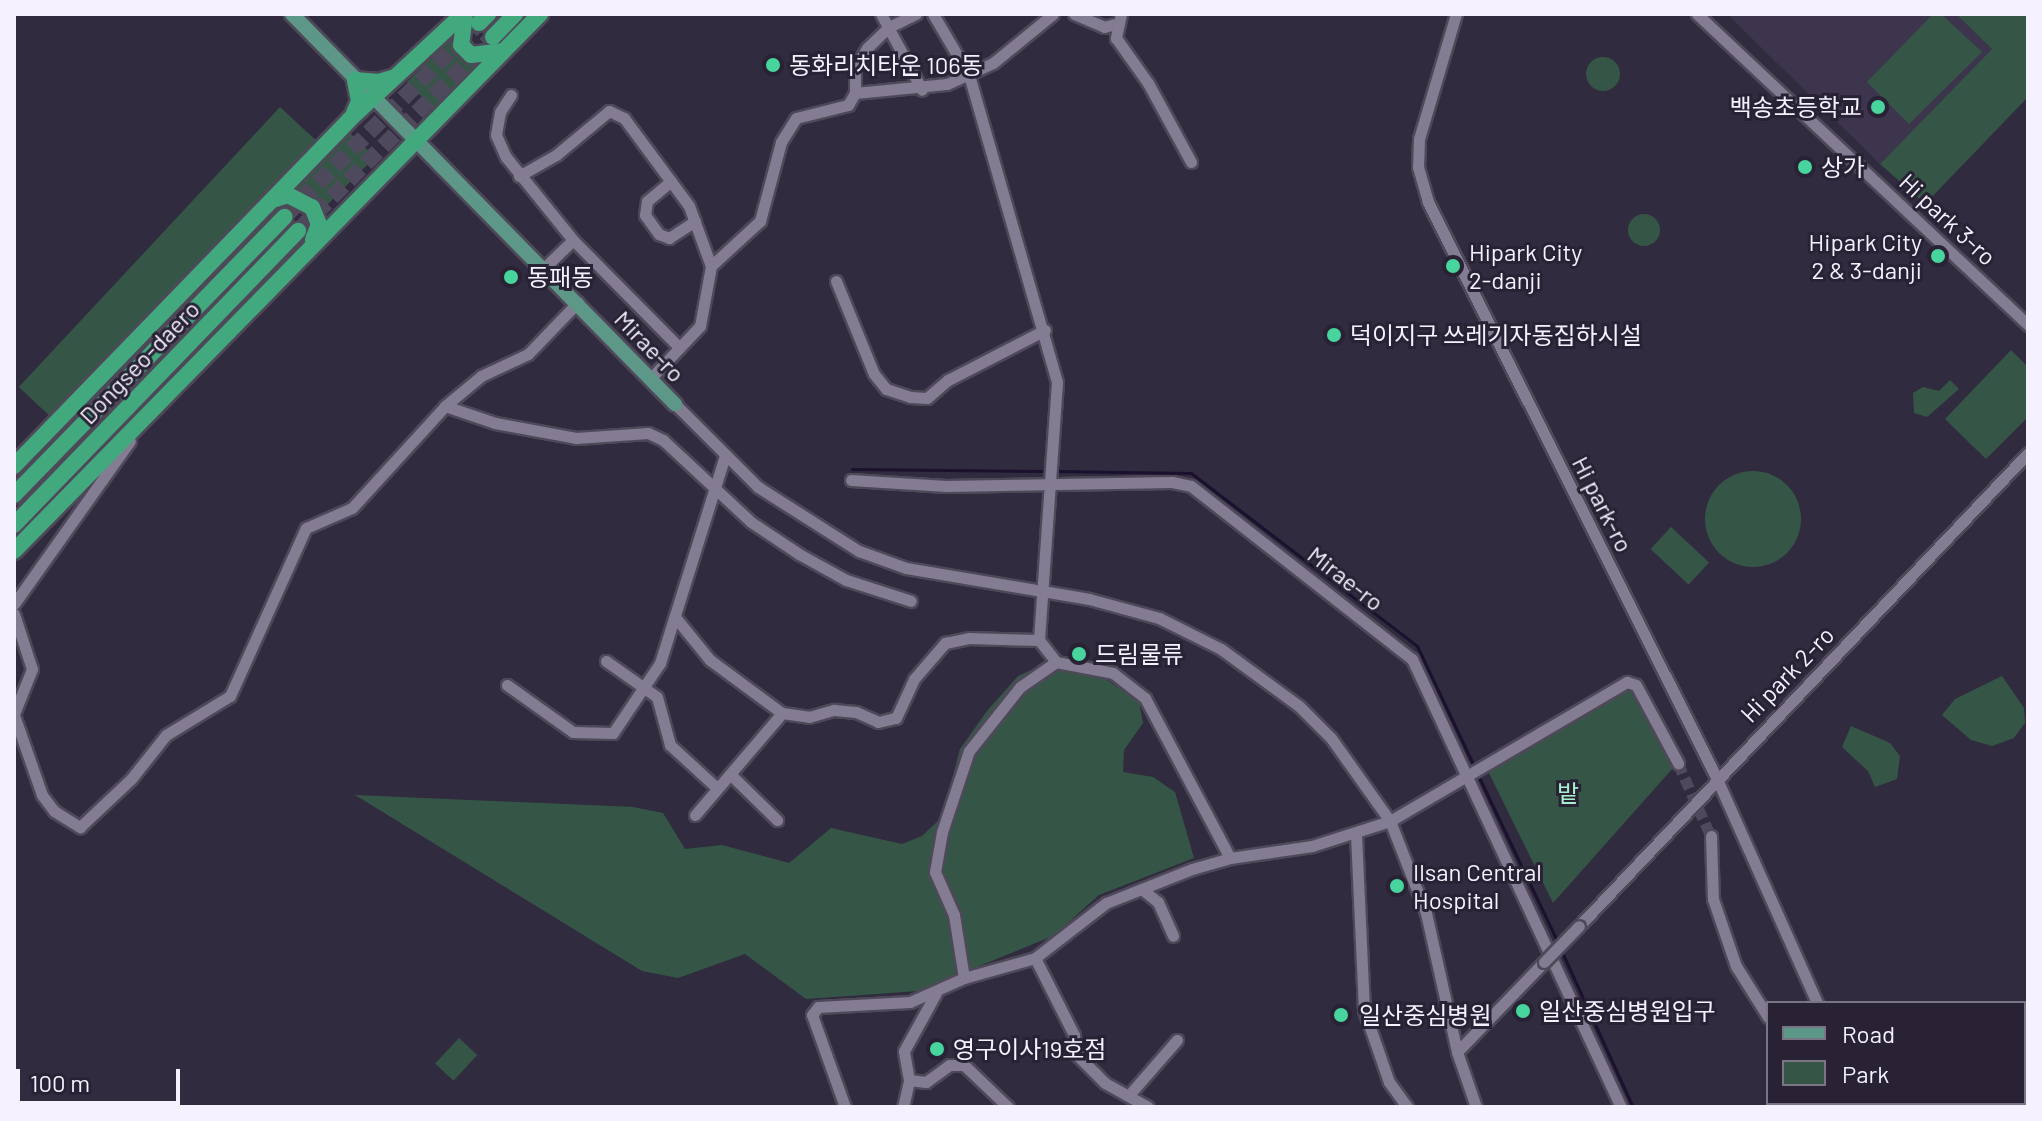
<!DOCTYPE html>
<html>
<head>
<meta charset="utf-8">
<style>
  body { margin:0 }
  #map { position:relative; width:2042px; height:1121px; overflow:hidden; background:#312b3f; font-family:Barlow,"Noto Sans KR",sans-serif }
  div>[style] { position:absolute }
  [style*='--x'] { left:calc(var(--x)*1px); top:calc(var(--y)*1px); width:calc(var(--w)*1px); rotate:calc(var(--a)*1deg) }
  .built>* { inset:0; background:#3d354e }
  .green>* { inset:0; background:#355646; transform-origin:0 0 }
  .round { border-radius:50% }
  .stream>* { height:3px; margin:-1.5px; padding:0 1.5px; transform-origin:1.5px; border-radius:1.5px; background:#1b102e }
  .minor-tunnel>* { height:11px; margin-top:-5.5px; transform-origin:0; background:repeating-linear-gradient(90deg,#4e495c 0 11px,transparent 0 16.5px) }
  .highway-tunnel>* { height:16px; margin-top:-8px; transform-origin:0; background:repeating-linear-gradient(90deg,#4e495c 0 16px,transparent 0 24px) }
  .roads { filter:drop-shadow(2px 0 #4e4959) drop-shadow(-2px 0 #4e4959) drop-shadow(0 2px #4e4959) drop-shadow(0 -2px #4e4959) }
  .minor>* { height:11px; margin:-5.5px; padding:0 5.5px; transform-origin:5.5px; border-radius:5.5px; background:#837c93 }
  .major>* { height:14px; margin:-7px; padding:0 7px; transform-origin:7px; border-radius:7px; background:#5c9787 }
  .highway>* { height:16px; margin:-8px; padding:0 8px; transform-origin:8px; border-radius:8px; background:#42a97f }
  .bridges { filter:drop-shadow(2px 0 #4e4959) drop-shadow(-2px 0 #4e4959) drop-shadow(0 2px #4e4959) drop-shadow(0 -2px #4e4959) }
  .minor-bridge>* { height:11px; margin:-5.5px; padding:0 5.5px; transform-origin:5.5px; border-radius:5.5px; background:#837c93 }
  .dots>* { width:22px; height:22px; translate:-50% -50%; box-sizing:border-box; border:4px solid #282234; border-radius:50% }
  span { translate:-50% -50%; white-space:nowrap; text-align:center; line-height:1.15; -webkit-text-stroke:6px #282234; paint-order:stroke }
  .poi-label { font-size:24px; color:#f5f1fe }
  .left { translate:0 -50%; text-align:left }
  .right { translate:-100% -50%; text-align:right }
  .street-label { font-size:24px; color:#f5f1fe }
  .park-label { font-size:24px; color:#a7f0cd }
  .frame { position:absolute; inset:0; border:16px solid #f5f1fe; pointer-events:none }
  .legend { position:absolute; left:1766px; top:1001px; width:260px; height:104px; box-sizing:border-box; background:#282234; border:2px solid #7a7585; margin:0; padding:10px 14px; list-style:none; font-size:24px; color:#f5f1fe }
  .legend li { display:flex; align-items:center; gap:16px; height:40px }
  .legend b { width:40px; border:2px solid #7a7585 }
  .scale { position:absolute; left:16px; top:1069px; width:164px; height:36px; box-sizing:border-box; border:4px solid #f5f1fe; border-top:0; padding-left:10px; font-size:24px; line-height:28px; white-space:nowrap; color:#f5f1fe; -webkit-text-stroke:6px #282234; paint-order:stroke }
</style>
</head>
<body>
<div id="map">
  <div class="built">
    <div style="clip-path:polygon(1727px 14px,1956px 14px,1992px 49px,1880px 164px)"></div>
  </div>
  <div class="green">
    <div style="clip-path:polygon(1933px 14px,1941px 14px,1982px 52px,1909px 124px,1867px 82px)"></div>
    <div style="clip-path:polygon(1956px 14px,2028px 14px,2028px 97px,1925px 204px,1880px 164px,1992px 49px)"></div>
    <div style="clip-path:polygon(449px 40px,466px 61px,484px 65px,437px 112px,407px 82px)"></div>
    <div class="round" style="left:1586px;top:57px;width:34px;height:34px"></div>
    <div style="left:280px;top:107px;width:50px;height:383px;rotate:43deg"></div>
    <div style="clip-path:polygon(349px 132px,375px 157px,323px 209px,305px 191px,290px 187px)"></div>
    <div class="round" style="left:1628px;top:214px;width:32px;height:32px"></div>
    <div style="clip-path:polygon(2011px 350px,2028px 367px,2028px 417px,1986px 459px,1945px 419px)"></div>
    <div style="clip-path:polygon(1950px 380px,1959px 389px,1927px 417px,1914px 413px,1913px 393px,1923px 387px,1939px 391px)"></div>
    <div class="round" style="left:1705px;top:471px;width:96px;height:96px"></div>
    <div style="left:1671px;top:527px;width:52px;height:30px;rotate:43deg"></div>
    <div style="clip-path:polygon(1044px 664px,1107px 680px,1139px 702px,1143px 723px,1124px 750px,1123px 772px,1153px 777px,1175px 792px,1194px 858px,1099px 895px,1053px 936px,918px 991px,806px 999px,745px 954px,678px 978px,642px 971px,355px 795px,633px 807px,663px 813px,685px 849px,722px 845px,789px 863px,831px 828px,902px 844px,922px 836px,942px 817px,960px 749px,987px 711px,1018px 676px)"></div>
    <div style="clip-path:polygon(2002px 676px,2024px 708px,2025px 723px,2014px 738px,1992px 746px,1971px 740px,1942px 715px,1955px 699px)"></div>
    <div style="clip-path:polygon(1629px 686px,1673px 768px,1553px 903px,1487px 769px)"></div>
    <div style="clip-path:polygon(1851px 726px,1890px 743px,1900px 756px,1897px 779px,1875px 787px,1868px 771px,1842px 747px)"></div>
    <div style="left:459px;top:1038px;width:25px;height:35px;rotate:43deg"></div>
  </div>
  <div class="stream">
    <div style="--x:852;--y:469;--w:196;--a:0.6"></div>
    <div style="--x:1056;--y:471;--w:135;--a:0.8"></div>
    <div style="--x:1191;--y:473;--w:285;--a:37.4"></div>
    <div style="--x:1417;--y:646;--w:133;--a:64.6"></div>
    <div style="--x:1477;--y:773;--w:188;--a:64.5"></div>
    <div style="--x:1561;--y:950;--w:173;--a:65.4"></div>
  </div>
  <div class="minor-tunnel">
    <div style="--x:1678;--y:763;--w:80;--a:65.7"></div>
  </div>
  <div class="highway-tunnel">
    <div style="--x:284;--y:217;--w:275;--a:-44.9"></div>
    <div style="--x:298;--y:231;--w:275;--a:-44.9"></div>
  </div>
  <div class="roads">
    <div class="minor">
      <div style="--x:881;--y:14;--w:86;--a:61.7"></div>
      <div style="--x:933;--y:14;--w:71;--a:59.5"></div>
      <div style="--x:969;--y:75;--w:319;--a:74"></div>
      <div style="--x:1057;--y:382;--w:259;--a:94"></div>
      <div style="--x:1039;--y:640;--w:28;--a:52"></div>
      <div style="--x:1056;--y:662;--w:58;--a:10.9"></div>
      <div style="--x:1113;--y:673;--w:41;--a:38"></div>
      <div style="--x:1145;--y:698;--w:181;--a:62"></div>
      <div style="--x:1074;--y:14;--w:33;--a:23"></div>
      <div style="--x:1104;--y:27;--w:11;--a:-15"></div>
      <div style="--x:1121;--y:14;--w:25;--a:102"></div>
      <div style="--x:1116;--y:38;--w:55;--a:54.6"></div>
      <div style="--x:1148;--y:83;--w:90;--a:61.4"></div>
      <div style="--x:1456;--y:14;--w:130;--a:106.5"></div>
      <div style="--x:1419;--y:139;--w:28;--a:92"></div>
      <div style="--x:1418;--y:167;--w:36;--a:74"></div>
      <div style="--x:1428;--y:202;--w:645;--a:63.4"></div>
      <div style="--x:1717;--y:779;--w:245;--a:65.9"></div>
      <div style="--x:1697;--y:14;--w:454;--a:43.2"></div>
      <div style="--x:855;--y:93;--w:92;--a:-5.6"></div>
      <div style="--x:947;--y:84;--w:51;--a:-24.5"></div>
      <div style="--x:993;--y:63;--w:77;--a:-39.2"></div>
      <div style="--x:511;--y:95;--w:20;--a:123"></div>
      <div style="--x:500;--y:112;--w:23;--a:100"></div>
      <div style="--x:496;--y:135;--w:24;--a:66"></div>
      <div style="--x:506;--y:157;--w:107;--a:51.1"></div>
      <div style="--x:573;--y:240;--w:151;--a:45.3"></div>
      <div style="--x:519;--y:176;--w:43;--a:-29.6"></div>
      <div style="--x:556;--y:155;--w:69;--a:-39.7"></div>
      <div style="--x:609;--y:111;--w:17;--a:25"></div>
      <div style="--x:624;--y:118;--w:109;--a:53.5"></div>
      <div style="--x:689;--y:206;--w:64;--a:69.9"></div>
      <div style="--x:671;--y:181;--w:31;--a:140"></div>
      <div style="--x:647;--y:201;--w:14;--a:98"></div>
      <div style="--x:645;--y:215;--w:24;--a:54"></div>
      <div style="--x:659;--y:234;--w:11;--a:22"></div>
      <div style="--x:669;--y:238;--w:31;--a:-33"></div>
      <div style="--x:544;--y:268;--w:40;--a:-44"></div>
      <div style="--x:836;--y:281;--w:100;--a:67.8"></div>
      <div style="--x:874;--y:374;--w:19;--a:51"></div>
      <div style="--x:886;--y:389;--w:25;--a:18"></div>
      <div style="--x:910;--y:397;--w:17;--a:3"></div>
      <div style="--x:927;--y:398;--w:28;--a:-41"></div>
      <div style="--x:948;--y:380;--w:109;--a:-27.3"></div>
      <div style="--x:650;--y:379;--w:73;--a:-46.7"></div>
      <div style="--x:700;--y:326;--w:61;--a:-79.6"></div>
      <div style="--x:711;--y:266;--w:67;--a:-42.6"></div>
      <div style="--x:760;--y:221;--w:82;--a:-75.1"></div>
      <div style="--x:781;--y:142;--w:28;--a:-58"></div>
      <div style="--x:796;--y:118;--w:54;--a:-14"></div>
      <div style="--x:848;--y:105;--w:14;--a:-60"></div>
      <div style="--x:855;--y:93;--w:25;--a:-90"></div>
      <div style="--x:855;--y:68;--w:23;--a:-59"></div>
      <div style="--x:867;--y:48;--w:30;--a:-44"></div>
      <div style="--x:889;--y:27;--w:30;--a:-26"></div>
      <div style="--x:675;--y:404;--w:117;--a:45"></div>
      <div style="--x:758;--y:487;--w:120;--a:32.4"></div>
      <div style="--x:859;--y:551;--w:50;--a:19.9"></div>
      <div style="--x:906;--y:568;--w:186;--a:9.6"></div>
      <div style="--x:1089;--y:599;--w:73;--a:15.2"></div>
      <div style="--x:1159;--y:618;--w:69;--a:26.6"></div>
      <div style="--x:1221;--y:649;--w:97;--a:36.2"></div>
      <div style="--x:1299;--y:706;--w:45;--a:45"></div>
      <div style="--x:1331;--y:738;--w:102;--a:54.6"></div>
      <div style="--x:1390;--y:821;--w:99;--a:68.6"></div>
      <div style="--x:1426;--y:913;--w:142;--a:77.4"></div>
      <div style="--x:1457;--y:1052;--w:58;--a:70.9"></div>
      <div style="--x:445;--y:406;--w:53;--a:18.8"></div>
      <div style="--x:495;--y:423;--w:82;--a:10.5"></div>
      <div style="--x:576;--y:438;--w:72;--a:-4"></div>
      <div style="--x:648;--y:433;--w:17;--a:25"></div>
      <div style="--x:663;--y:440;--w:120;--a:43"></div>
      <div style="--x:751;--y:522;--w:58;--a:33.7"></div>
      <div style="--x:799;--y:554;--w:54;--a:29"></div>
      <div style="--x:846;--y:580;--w:68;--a:17.9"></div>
      <div style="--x:851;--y:480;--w:95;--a:3.6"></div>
      <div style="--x:946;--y:486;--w:226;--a:-1"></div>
      <div style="--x:1172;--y:482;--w:19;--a:12"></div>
      <div style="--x:1191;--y:486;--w:281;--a:38.1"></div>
      <div style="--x:1412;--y:659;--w:494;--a:65"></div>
      <div style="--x:14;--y:604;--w:200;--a:-54.6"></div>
      <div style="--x:14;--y:614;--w:58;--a:71.9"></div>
      <div style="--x:32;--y:669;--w:48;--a:111.8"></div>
      <div style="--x:675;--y:617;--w:55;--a:50.9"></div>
      <div style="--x:710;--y:660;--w:89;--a:36.4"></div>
      <div style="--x:782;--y:713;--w:27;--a:8"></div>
      <div style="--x:809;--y:717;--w:26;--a:-16"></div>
      <div style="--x:834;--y:710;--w:22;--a:5"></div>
      <div style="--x:856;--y:712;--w:24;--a:24"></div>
      <div style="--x:878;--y:722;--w:18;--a:-13"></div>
      <div style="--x:896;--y:718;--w:43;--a:-65.2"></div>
      <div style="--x:914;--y:679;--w:48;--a:-49.3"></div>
      <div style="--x:945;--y:643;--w:24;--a:-12"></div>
      <div style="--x:968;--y:638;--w:71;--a:1.6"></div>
      <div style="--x:606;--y:661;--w:62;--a:35.2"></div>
      <div style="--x:657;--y:697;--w:50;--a:74.8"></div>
      <div style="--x:670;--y:745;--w:64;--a:42.5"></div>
      <div style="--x:507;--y:685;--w:81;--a:35.5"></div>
      <div style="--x:573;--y:732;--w:40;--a:1.4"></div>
      <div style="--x:613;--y:733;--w:84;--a:-56.1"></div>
      <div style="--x:660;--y:663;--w:217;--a:-72.6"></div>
      <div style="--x:14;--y:715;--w:85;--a:70.7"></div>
      <div style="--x:42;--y:795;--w:20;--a:53"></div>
      <div style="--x:54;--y:811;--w:31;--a:32"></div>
      <div style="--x:80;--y:827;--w:70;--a:-43.3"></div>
      <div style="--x:131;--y:779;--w:56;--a:-51.5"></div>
      <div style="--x:166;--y:735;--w:75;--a:-31.4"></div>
      <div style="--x:230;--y:696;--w:184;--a:-65.7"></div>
      <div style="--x:306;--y:528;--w:50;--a:-23.5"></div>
      <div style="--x:352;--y:508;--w:138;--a:-47.6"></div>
      <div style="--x:445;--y:406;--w:47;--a:-39.8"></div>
      <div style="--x:481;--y:376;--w:52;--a:-25.1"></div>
      <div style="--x:528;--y:354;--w:72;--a:-46.1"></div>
      <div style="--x:730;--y:774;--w:66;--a:44.4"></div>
      <div style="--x:695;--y:815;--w:134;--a:-49.5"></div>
      <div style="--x:1356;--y:834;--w:176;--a:87.4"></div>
      <div style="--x:1364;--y:1010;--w:76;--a:70.9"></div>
      <div style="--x:1389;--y:1082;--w:31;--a:54"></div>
      <div style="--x:1711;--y:836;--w:63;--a:88.2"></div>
      <div style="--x:1713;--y:899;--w:71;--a:71.1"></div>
      <div style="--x:1736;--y:966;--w:60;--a:57.9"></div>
      <div style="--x:1143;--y:890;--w:19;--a:39"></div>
      <div style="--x:1158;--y:902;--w:37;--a:66"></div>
      <div style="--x:1579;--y:926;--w:652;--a:-46.49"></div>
      <div style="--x:1035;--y:958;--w:86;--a:63.1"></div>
      <div style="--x:1074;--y:1035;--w:19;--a:84"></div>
      <div style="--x:1076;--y:1054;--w:41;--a:45"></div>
      <div style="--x:1105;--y:1083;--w:49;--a:29.2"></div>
      <div style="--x:964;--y:978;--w:64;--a:-99"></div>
      <div style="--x:954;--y:915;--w:47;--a:-113.8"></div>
      <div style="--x:935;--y:872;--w:41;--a:-80.1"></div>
      <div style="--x:942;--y:832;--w:85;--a:-71.6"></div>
      <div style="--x:969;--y:751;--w:82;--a:-51.4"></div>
      <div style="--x:1020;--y:687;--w:44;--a:-34.8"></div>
      <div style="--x:1457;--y:1052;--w:125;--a:-46"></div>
      <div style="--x:909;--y:1080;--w:17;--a:7"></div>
      <div style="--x:926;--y:1082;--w:29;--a:-36"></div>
      <div style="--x:949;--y:1065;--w:15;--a:0"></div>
      <div style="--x:964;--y:1065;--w:61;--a:43.7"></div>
      <div style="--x:1129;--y:1095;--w:73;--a:-48.9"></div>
      <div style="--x:1832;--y:1103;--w:4;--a:63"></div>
      <div style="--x:1862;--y:1103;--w:4;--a:63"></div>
      <div style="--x:845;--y:1107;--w:98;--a:-109.7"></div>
      <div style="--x:812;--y:1015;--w:10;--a:-53"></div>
      <div style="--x:818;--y:1007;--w:92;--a:-3.1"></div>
      <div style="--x:910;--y:1002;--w:59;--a:-24"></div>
      <div style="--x:964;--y:978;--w:74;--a:-15.7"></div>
      <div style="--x:1035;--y:958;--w:90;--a:-37.8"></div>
      <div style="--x:1106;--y:903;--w:92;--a:-21.6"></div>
      <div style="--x:1192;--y:869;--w:40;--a:-16"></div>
      <div style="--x:1230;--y:858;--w:83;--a:-8.3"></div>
      <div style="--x:1312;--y:846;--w:82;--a:-17.8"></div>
      <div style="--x:1390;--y:821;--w:275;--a:-30.4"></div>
      <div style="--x:1627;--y:682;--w:9;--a:18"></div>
      <div style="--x:1636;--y:685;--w:89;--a:61.7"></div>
      <div style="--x:903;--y:1107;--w:28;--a:-77"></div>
      <div style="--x:909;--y:1080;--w:29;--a:-100"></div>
      <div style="--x:904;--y:1051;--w:66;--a:-61.1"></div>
    </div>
    <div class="major">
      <div style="--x:292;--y:14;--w:547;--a:45.52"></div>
    </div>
    <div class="highway">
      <div style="--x:465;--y:14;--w:31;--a:97"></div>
      <div style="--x:461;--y:45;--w:14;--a:45"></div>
      <div style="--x:471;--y:55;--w:31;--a:-7"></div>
      <div style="--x:479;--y:23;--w:13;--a:-45"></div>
      <div style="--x:493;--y:37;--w:32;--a:-46"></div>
      <div style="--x:354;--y:113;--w:13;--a:-67"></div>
      <div style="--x:359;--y:101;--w:21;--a:-101"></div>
      <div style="--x:355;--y:80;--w:24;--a:5"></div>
      <div style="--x:379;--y:82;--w:14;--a:-17"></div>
      <div style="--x:272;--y:200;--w:17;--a:-17"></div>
      <div style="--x:288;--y:195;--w:27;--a:27"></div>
      <div style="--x:312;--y:207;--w:18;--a:68"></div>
      <div style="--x:319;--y:224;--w:17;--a:111"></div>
      <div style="--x:14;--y:466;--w:482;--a:-45.9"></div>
      <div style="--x:349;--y:120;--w:156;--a:-42.9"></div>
      <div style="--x:14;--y:495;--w:388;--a:-45.8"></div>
      <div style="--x:14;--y:525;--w:409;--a:-46"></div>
      <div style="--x:14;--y:551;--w:752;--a:-45.59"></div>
    </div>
  </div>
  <div class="bridges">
    <div class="minor-bridge">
      <div style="--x:1544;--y:962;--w:50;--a:-45.8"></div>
    </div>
  </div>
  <div class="dots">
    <div style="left:773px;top:65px;background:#48d49d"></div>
    <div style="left:1878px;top:107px;background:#48d49d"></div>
    <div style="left:1805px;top:167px;background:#48d49d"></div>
    <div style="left:1938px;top:256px;background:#48d49d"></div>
    <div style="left:1453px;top:266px;background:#48d49d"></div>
    <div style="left:511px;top:277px;background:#48d49d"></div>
    <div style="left:1334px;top:335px;background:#48d49d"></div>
    <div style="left:1079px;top:654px;background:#48d49d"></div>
    <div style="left:1397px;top:886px;background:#48d49d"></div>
    <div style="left:1523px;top:1011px;background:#48d49d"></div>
    <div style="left:1341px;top:1015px;background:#48d49d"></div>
    <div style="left:937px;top:1049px;background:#48d49d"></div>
  </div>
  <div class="poi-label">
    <span class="left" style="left:789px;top:65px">동화리치타운 106동</span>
    <span class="right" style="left:1862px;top:107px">백송초등학교</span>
    <span class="left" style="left:1821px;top:167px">상가</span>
    <span class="right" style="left:1922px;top:256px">Hipark City<br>2 &amp; 3-danji</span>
    <span class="left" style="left:1469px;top:266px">Hipark City<br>2-danji</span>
    <span class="left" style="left:527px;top:277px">동패동</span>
    <span class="left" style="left:1350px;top:335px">덕이지구 쓰레기자동집하시설</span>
    <span class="left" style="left:1095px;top:654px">드림물류</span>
    <span class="left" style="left:1413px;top:886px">Ilsan Central<br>Hospital</span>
    <span class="left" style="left:1539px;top:1011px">일산중심병원입구</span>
    <span class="left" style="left:1359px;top:1015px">일산중심병원</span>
    <span class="left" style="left:953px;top:1049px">영구이사19호점</span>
  </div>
  <div class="street-label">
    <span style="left:1948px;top:219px;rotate:43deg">Hi park 3-ro</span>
    <span style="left:650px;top:346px;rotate:46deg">Mirae-ro</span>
    <span style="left:139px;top:362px;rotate:-46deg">Dongseo-daero</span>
    <span style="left:1603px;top:504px;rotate:63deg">Hi park-ro</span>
    <span style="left:1346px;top:578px;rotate:38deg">Mirae-ro</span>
    <span style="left:1787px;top:674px;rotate:-46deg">Hi park 2-ro</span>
  </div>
  <div class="park-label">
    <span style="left:1568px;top:793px">밭</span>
  </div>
  <div class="frame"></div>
  <ul class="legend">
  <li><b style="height:10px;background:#5c9787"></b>Road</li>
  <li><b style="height:22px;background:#355646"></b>Park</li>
  </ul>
  <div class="scale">100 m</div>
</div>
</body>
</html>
